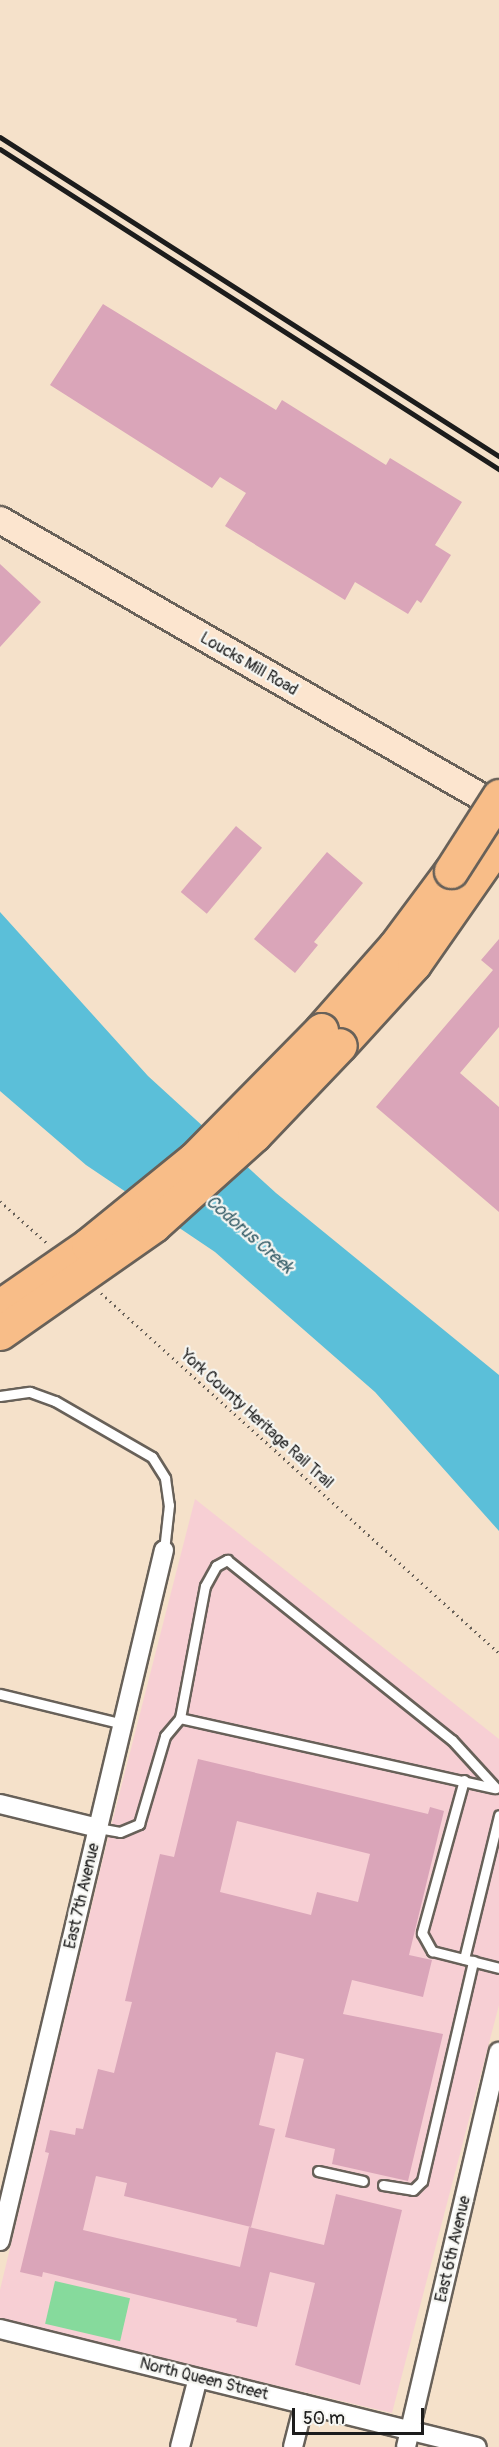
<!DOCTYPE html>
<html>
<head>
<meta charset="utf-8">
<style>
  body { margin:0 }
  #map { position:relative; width:499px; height:2447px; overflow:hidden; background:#f5e1ca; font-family:Pangolin,sans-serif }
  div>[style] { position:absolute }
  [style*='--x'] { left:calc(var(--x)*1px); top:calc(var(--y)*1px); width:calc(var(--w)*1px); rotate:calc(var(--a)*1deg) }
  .built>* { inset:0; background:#f7cfd4 }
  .green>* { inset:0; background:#86da9c; transform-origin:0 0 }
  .water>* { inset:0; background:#5bbfd9 }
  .building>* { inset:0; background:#daa5b9; transform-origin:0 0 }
  .path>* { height:3px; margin-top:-1.5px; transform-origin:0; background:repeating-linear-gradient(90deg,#686159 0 1.5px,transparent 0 6px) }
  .roads { filter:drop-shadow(2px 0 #686159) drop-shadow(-2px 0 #686159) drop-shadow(0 2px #686159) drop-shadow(0 -2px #686159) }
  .lane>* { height:9px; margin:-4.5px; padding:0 4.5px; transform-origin:4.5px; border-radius:4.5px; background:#fff }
  .street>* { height:18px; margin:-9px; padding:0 9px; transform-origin:9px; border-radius:9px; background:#fff }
  .secondary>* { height:26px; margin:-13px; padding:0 13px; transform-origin:13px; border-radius:13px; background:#fce5cf }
  .highway>* { height:33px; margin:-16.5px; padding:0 16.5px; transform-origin:16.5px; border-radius:16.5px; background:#f8bd88 }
  .rail>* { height:4.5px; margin:-2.25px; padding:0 2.25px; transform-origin:2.25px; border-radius:2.25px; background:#1c1c1c }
  .bridges { filter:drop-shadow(2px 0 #686159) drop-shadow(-2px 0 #686159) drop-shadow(0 2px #686159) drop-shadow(0 -2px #686159) }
  .highway-bridge>* { height:33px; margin:-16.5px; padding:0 16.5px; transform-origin:16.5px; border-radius:16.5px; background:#f8bd88 }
  span { translate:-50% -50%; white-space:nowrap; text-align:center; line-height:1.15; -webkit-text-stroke:4.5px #f6f6f2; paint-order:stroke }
  .street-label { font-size:16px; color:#1c1c1c }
  .water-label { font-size:18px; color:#355d68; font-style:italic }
  .scale { position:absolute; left:292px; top:2408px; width:132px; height:27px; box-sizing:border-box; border:3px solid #1c1c1c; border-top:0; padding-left:8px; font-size:18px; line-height:21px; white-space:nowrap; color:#1c1c1c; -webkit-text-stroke:4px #f6f6f2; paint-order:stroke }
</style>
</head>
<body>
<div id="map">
  <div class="built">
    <div style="clip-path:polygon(195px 1499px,499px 1739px,499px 2005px,392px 2413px,0 2320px,0 2290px,106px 1846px)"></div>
  </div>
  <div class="green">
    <div style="left:55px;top:2281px;width:77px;height:44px;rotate:13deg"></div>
  </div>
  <div class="water">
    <div style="clip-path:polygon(0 912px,148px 1076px,276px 1193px,499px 1375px,499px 1531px,375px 1392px,215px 1252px,86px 1165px,0 1091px)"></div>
  </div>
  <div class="building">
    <div style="clip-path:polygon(103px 304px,276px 410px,282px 400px,386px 465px,390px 458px,462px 502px,435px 545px,451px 555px,421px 603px,417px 600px,408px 614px,355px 582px,345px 600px,225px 526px,246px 493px,220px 477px,212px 488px,50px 385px)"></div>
    <div style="clip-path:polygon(0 564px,41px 602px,0 647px)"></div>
    <div style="left:236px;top:826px;width:34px;height:86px;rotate:40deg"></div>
    <div style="clip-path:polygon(327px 852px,363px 883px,314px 942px,318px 945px,295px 973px,254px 939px)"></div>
    <div style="clip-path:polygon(499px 939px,499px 1027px,460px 1073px,499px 1107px,499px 1212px,376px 1107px,493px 970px,481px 960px)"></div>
    <div style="clip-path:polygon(evenodd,198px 1759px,428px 1814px,430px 1807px,444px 1811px,409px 1955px,432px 1960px,423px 1997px,352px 1980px,343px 2014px,443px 2034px,408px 2181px,332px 2164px,335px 2149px,285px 2137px,304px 2059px,276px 2052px,259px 2125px,275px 2129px,251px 2227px,124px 2196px,127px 2183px,96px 2176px,83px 2230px,240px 2267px,249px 2227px,324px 2245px,336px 2194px,402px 2210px,360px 2385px,295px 2365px,315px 2283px,270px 2272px,257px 2327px,236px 2322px,237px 2319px,43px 2272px,42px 2277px,20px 2272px,49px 2153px,45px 2152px,50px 2130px,75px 2135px,76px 2128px,83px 2129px,98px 2069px,114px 2073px,132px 2002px,125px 2001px,160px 1854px,174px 1857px,198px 1759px,237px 1821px,370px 1854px,358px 1902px,317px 1892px,311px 1915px,220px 1892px,237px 1821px)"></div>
  </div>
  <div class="path">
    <div style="--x:0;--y:1201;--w:64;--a:41.9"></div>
    <div style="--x:101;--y:1293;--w:537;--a:42.13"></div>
  </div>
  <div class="roads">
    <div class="lane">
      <div style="--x:0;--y:1396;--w:30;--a:-8"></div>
      <div style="--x:30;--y:1392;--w:27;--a:20"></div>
      <div style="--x:55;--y:1401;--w:112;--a:30"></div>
      <div style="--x:152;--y:1457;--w:25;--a:58"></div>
      <div style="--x:165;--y:1478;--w:27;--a:82"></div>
      <div style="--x:169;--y:1505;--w:45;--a:96.3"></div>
      <div style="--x:0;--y:1694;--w:127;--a:13.7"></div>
      <div style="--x:180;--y:1718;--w:134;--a:-79.3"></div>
      <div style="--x:205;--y:1586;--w:23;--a:-61"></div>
      <div style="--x:216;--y:1566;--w:13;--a:-29"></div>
      <div style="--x:227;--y:1560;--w:288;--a:38.7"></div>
      <div style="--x:452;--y:1740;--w:65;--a:47.5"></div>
      <div style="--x:464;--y:1780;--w:159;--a:105.4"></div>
      <div style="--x:422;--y:1933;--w:21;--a:61"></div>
      <div style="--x:432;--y:1951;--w:69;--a:14.2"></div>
      <div style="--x:98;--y:1828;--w:22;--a:10"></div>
      <div style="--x:120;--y:1832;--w:21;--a:-23"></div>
      <div style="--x:139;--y:1824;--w:92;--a:-73.5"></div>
      <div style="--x:165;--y:1736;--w:23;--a:-50"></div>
      <div style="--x:180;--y:1718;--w:322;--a:12.6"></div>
      <div style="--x:464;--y:1959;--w:148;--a:-76.3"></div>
      <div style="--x:318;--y:2171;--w:46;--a:12.5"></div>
      <div style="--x:383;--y:2185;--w:30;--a:9"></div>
      <div style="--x:413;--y:2190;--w:13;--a:-45"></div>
      <div style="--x:422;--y:2181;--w:226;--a:-76.9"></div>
    </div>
    <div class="street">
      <div style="--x:0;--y:1804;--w:101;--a:13.8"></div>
      <div style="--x:0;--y:2241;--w:710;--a:-76.65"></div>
      <div style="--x:0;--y:2329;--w:491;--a:13.9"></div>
      <div style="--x:180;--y:2447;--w:71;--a:-75.4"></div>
      <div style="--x:293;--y:2447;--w:44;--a:-75.7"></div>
      <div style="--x:406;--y:2447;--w:406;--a:-76.8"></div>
    </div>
    <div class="secondary">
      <div style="--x:0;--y:520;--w:576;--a:29.91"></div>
    </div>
    <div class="highway">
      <div style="--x:321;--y:1030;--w:112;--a:-48.6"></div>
      <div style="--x:395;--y:946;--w:94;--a:-53.3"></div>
      <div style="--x:340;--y:1045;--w:110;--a:-47.6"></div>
      <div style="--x:414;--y:964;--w:149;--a:-55.1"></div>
    </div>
  </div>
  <div class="rail">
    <div style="--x:0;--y:137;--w:592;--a:32.59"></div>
    <div style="--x:0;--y:149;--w:593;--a:32.67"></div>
  </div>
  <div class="bridges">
    <div class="highway-bridge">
      <div style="--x:451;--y:871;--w:89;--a:-57.4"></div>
      <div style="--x:0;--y:1306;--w:107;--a:-34.7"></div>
      <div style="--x:88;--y:1245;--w:136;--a:-39.1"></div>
      <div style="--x:194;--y:1159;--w:181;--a:-45.4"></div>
      <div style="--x:0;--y:1333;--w:188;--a:-35"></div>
      <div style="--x:154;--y:1225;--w:135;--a:-42"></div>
      <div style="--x:254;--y:1135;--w:124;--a:-46.3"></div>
    </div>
  </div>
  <div class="street-label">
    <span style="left:249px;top:664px;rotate:30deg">Loucks Mill Road</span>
    <span style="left:257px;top:1419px;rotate:42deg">York County Heritage Rail Trail</span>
    <span style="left:82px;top:1896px;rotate:-77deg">East 7th Avenue</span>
    <span style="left:453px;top:2249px;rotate:-77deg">East 6th Avenue</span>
    <span style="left:204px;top:2379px;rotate:14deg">North Queen Street</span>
  </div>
  <div class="water-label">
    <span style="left:249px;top:1235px;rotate:41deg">Codorus Creek</span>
  </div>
  <div class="scale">50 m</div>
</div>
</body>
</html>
